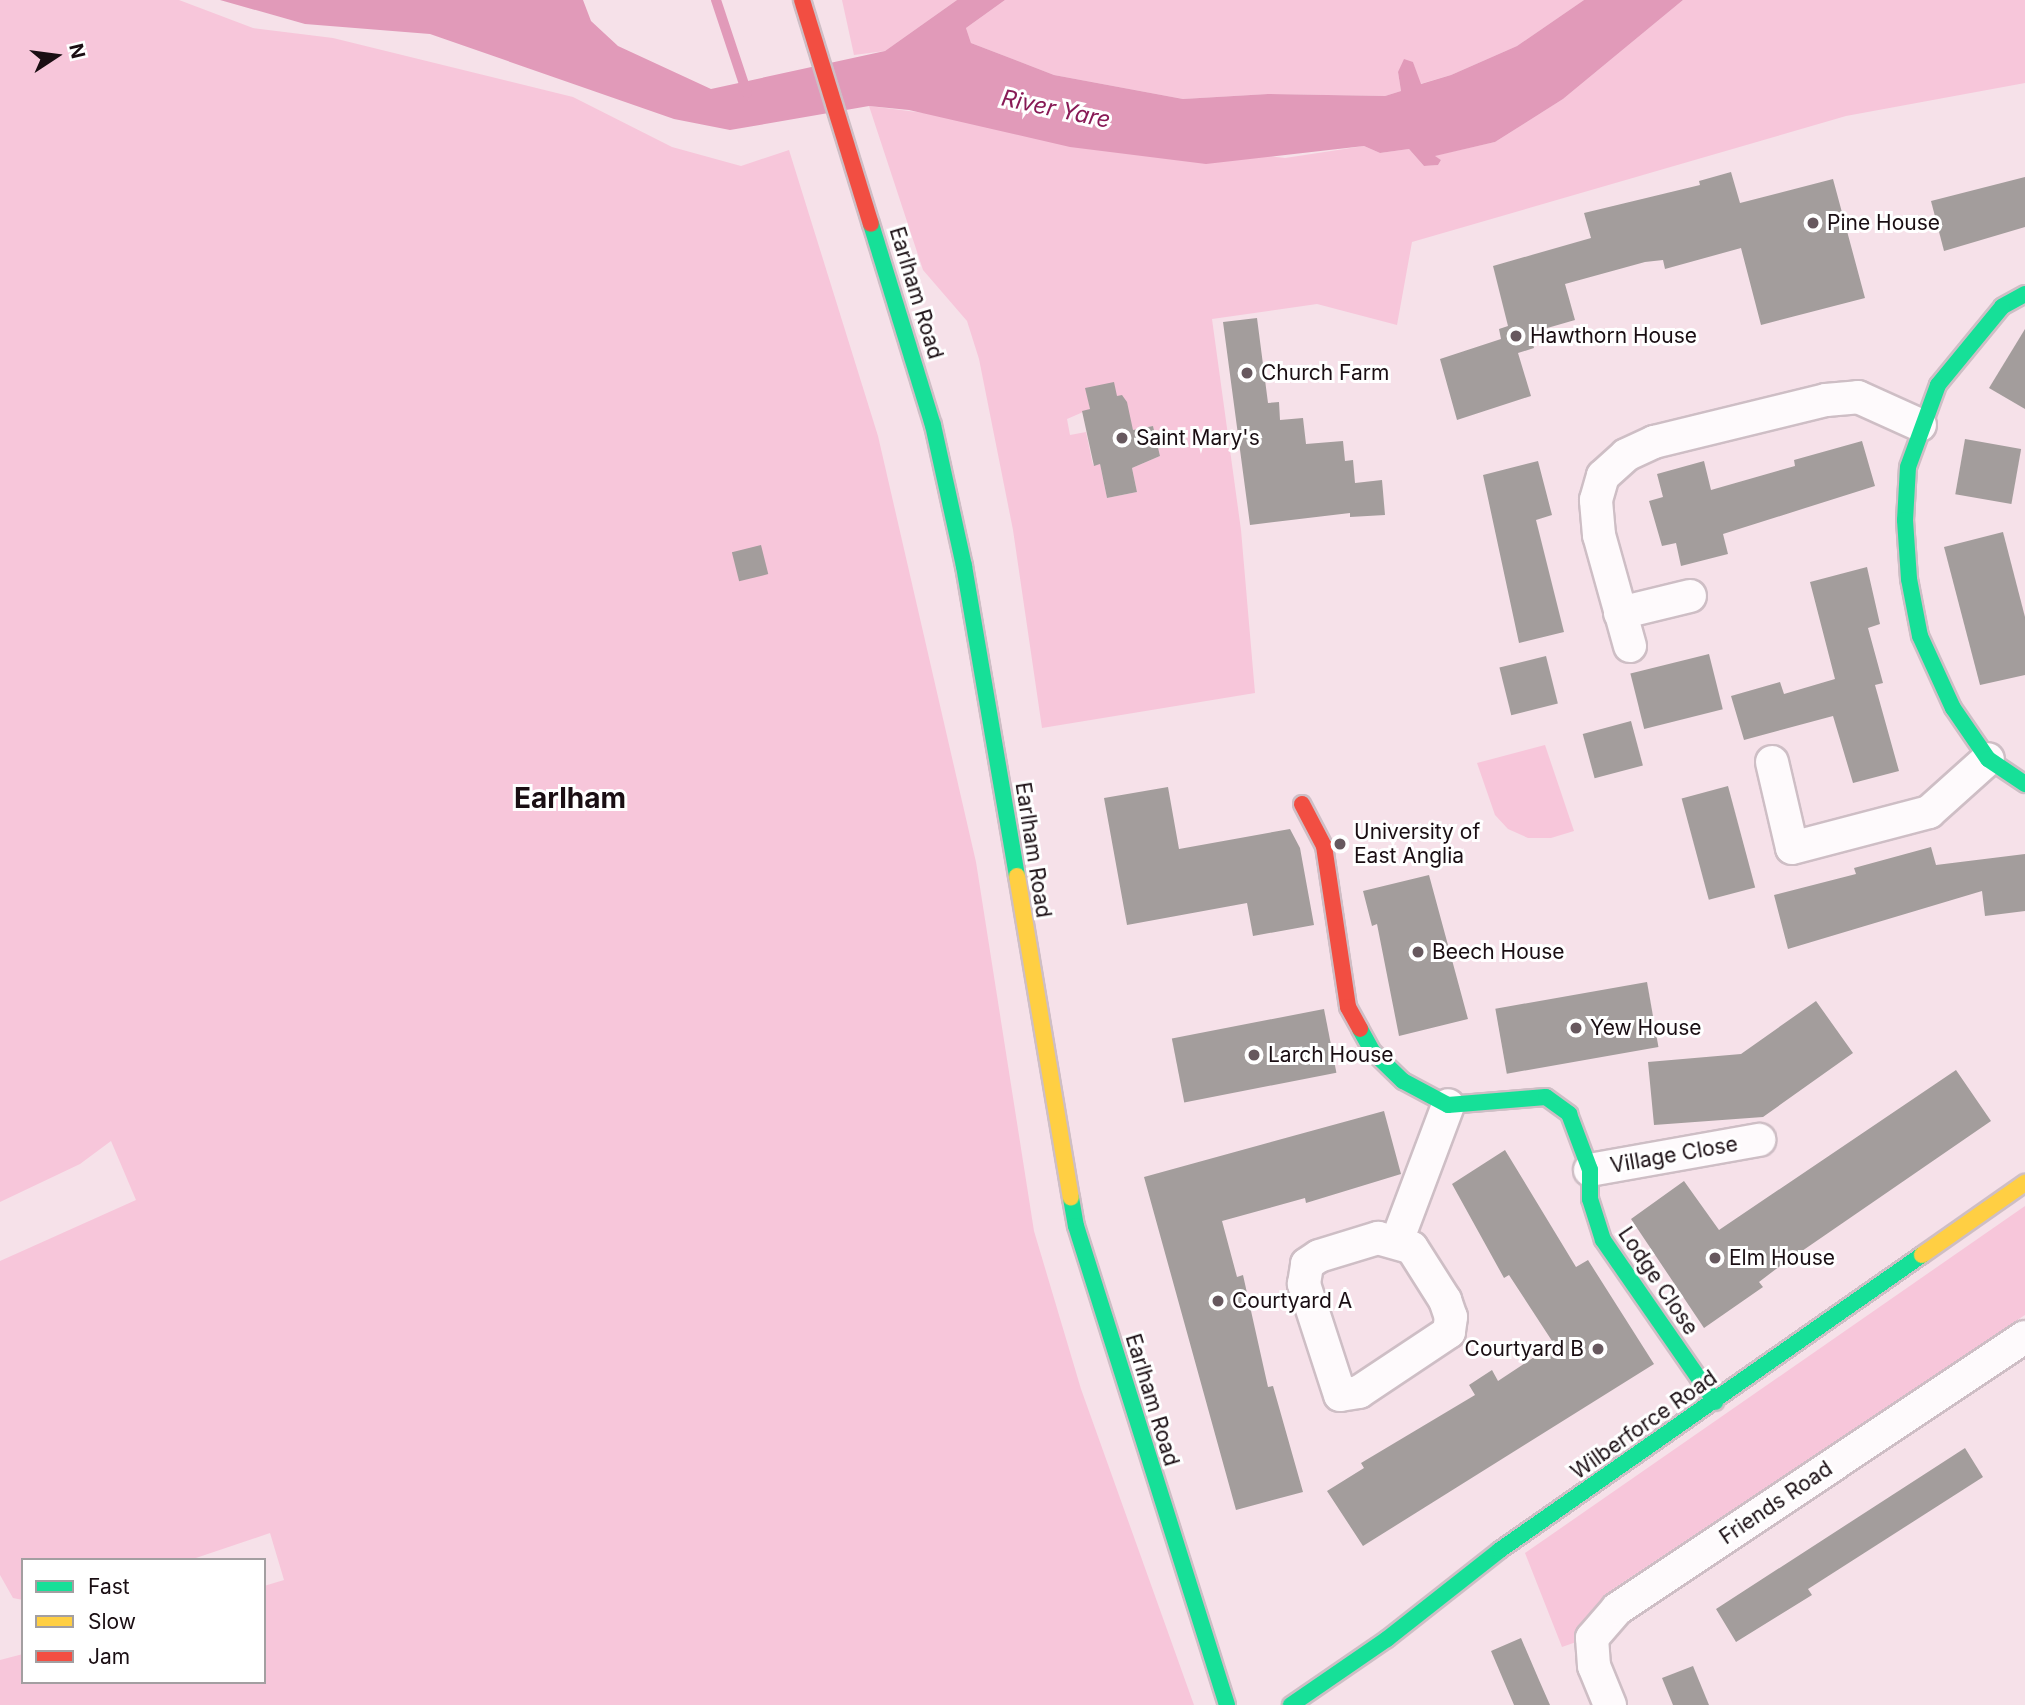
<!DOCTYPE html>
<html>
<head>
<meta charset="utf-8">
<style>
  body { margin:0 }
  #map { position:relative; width:2025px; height:1705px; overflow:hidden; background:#f6e1e9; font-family:Inter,sans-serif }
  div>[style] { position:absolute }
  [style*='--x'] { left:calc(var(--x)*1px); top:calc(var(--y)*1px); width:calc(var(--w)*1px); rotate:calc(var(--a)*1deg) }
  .green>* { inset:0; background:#f7c6da }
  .water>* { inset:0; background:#e19ab9 }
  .stream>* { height:10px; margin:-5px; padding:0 5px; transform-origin:5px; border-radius:5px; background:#e19ab9 }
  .building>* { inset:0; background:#a39d9c; transform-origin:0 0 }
  .roads { filter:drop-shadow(2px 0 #cebec5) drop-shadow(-2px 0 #cebec5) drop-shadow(0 2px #cebec5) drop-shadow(0 -2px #cebec5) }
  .street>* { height:32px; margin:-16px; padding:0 16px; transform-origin:16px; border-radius:16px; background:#fefafc }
  .fast>* { height:16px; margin:-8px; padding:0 8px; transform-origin:8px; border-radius:8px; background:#16e098 }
  .slow>* { height:16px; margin:-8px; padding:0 8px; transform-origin:8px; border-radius:8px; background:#ffcf43 }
  .jam>* { height:16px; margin:-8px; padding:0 8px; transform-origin:8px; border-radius:8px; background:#f24e42 }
  .dots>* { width:19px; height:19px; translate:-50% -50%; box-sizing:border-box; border:4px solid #fff; border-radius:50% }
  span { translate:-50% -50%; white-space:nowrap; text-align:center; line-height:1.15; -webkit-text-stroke:6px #fff; paint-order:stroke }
  .poi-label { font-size:21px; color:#1a0e13 }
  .left { translate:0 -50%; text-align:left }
  .right { translate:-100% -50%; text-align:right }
  .street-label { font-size:21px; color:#1a0e13 }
  .water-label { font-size:23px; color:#881a56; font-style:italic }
  .district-label { font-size:28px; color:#1a0e13; font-weight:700 }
  .legend { position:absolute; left:21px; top:1558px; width:245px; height:126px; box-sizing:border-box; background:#fff; border:2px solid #a39fa1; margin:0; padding:9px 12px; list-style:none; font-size:21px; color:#1a0e13 }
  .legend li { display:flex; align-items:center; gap:14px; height:35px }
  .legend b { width:35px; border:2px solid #a39fa1 }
  .north { position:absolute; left:21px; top:21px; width:70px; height:70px; -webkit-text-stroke:5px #fff; paint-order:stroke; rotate:77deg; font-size:19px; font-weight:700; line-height:28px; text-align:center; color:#1a0e13 }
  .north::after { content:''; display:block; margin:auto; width:24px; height:32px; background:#1a0e13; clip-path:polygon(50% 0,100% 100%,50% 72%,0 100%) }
</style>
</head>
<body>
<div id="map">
  <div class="green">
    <div style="clip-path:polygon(0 0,179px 0,253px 28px,333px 38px,573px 97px,672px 147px,741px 166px,789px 150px,878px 436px,976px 862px,1034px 1231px,1081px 1389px,1194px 1705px,0 1705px,0 1660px,23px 1654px,23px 1682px,264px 1682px,264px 1586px,284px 1580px,270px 1533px,190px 1560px,23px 1560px,23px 1600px,13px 1598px,0 1575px,0 1261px,136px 1200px,111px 1141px,80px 1164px,0 1202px)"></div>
    <div style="clip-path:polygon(842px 0,957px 0,885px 51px,854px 55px)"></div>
    <div style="clip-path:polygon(1005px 0,1584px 0,1517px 46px,1451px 75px,1420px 84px,1413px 62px,1398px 72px,1401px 91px,1385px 96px,1268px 94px,1183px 99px,1054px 75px,971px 43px,966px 28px)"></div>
    <div style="clip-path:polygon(evenodd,1683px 0,2025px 0,2025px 83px,1846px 116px,1412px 242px,1397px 325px,1317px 304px,1212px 319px,1241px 530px,1255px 693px,1042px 728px,1013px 530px,979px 359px,967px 321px,923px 270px,869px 106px,1285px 158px,1364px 146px,1380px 153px,1409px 149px,1424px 166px,1438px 165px,1441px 160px,1433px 156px,1495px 142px,1563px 99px,1683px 0,1086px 388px,1117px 396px,1133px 430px,1153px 426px,1160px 456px,1132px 468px,1137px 492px,1107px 498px,1100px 464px,1093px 465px,1086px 432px,1070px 435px,1067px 419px,1090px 409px,1086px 388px)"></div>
    <div style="clip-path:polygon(1545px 745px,1574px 831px,1551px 838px,1528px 838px,1508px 829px,1495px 815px,1477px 763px)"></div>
    <div style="clip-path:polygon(2025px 1206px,2025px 1315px,1613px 1589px,1591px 1613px,1579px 1641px,1562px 1647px,1525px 1553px)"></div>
  </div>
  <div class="water">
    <div style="clip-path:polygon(220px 0,583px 0,591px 21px,618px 46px,711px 89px,885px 51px,957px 0,1005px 0,966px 28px,971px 43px,1054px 75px,1183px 99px,1268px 94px,1385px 96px,1401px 91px,1398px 72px,1404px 59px,1413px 62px,1421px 84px,1451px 75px,1517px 46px,1584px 0,1683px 0,1563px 99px,1495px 142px,1435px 156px,1441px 160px,1438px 165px,1424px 166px,1409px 149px,1380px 153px,1364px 146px,1206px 164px,1070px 147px,909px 110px,869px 106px,730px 130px,674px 119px,430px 34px,305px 24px)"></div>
  </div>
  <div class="stream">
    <div style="--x:716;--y:0;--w:98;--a:71.6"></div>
  </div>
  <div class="building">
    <div style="clip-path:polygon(1731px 172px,1740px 203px,1833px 179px,1865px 298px,1761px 325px,1741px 248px,1665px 269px,1663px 260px,1645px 262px,1565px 284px,1575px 320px,1530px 333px,1534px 348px,1518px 353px,1531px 396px,1457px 420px,1440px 359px,1501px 339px,1499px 329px,1508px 326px,1493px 266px,1591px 238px,1584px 213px,1700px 185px,1699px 181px)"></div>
    <div style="clip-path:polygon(2025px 177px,2025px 227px,1944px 251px,1931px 201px)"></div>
    <div style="clip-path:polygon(1257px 318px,1268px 403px,1279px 402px,1280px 420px,1303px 418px,1306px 444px,1343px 441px,1345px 461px,1353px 460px,1355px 483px,1382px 480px,1385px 515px,1350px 517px,1350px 513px,1250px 525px,1223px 322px)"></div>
    <div style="clip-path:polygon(2025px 329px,2025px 409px,1989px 388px)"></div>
    <div style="clip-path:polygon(1114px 382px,1117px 396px,1122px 395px,1127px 402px,1133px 430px,1153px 426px,1160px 456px,1132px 468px,1137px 492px,1107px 498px,1100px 464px,1094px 466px,1082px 411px,1090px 409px,1085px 388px)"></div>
    <div style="left:1965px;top:439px;width:57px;height:56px;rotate:10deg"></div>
    <div style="clip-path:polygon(1862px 441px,1875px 486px,1723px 534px,1728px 554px,1681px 566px,1676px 543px,1662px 546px,1649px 501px,1663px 497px,1657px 474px,1704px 461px,1711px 490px,1795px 466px,1794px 460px)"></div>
    <div style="clip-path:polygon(1538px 461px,1552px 515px,1536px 520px,1564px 632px,1519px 643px,1483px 475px)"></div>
    <div style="clip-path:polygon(2003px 532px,2025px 617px,2025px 675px,1980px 685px,1944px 547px)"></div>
    <div style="left:761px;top:545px;width:30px;height:30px;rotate:76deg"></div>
    <div style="clip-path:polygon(1867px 567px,1880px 624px,1868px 628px,1883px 683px,1875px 685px,1899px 771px,1853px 783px,1833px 716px,1744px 740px,1731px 696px,1780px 682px,1784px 694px,1835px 679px,1810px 582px)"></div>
    <div style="left:1709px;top:654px;width:57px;height:81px;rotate:76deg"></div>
    <div style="left:1546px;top:656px;width:49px;height:48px;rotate:76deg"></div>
    <div style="left:1631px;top:721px;width:46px;height:50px;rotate:75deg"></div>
    <div style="left:1728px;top:786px;width:105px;height:48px;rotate:75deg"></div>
    <div style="clip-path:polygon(1168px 787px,1179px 849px,1290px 829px,1300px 848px,1314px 925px,1253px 936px,1247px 903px,1127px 925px,1104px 798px)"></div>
    <div style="clip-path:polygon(1931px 847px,1936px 865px,2025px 854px,2025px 911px,1985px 916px,1982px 891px,1788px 949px,1774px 895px,1856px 874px,1854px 868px)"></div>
    <div style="clip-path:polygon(1429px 875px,1468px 1019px,1399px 1036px,1377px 924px,1372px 926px,1363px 891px)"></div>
    <div style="left:1647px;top:982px;width:66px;height:154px;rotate:80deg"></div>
    <div style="clip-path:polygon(1816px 1001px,1853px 1053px,1763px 1117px,1654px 1125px,1648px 1062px,1741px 1054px)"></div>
    <div style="left:1324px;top:1009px;width:65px;height:155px;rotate:79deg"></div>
    <div style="clip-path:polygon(1956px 1070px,1991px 1121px,1776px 1269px,1759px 1282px,1763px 1287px,1704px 1328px,1631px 1219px,1684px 1181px,1719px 1230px)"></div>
    <div style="clip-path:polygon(1384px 1111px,1401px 1174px,1306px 1203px,1305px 1198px,1222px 1221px,1237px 1277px,1243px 1275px,1268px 1387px,1273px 1386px,1303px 1492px,1236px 1510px,1144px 1177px)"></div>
    <div style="clip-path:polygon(1505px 1150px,1576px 1267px,1588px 1260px,1654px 1364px,1363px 1546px,1327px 1491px,1364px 1468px,1361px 1463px,1475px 1395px,1469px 1385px,1492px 1370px,1498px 1381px,1554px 1344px,1509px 1275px,1504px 1278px,1452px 1184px)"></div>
    <div style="clip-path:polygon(1965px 1448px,1983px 1477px,1808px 1589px,1812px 1595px,1736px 1642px,1716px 1609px)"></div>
    <div style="clip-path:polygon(1521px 1638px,1539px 1680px,1550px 1705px,1514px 1705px,1491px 1651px)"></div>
    <div style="clip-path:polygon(1693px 1666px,1709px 1705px,1673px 1705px,1662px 1678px)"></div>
  </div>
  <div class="roads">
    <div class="street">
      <div style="--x:1620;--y:613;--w:72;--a:-13.7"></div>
      <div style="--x:1630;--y:646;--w:115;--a:-105.6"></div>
      <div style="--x:1599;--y:535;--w:35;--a:-95"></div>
      <div style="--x:1596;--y:500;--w:25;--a:-74"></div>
      <div style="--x:1603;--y:476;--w:31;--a:-42"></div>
      <div style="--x:1626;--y:455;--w:31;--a:-25"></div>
      <div style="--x:1654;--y:442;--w:177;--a:-13.7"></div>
      <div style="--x:1826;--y:400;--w:32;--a:-5"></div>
      <div style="--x:1858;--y:397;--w:68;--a:24.3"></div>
      <div style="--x:1772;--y:762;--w:88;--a:76.9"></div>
      <div style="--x:1792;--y:848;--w:142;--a:-14.7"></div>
      <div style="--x:1929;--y:812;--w:79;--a:-41.9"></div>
      <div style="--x:1590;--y:1170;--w:172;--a:-10.1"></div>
      <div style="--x:1378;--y:1238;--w:35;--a:16"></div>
      <div style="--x:1412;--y:1248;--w:62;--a:57.6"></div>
      <div style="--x:1445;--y:1300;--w:18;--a:71"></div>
      <div style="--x:1451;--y:1317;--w:15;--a:98"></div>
      <div style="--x:1449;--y:1332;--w:108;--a:146.3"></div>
      <div style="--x:1359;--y:1392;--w:19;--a:171"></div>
      <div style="--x:1340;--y:1395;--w:117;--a:-108"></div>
      <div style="--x:1304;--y:1284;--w:20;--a:-81"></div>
      <div style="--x:1307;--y:1264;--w:14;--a:-34"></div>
      <div style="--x:1319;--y:1256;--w:62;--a:-17"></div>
      <div style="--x:1397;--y:1241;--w:145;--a:-69.4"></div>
      <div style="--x:1610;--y:1705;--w:42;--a:-112.3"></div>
      <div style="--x:1594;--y:1666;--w:28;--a:-94"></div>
      <div style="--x:1592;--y:1638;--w:38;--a:-49"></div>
      <div style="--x:1617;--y:1609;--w:490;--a:-33.7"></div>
    </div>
    <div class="fast">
      <div style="--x:871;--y:224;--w:210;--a:72.9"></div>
      <div style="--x:933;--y:425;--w:144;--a:77.6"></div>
      <div style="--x:964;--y:566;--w:314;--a:80.3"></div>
      <div style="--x:2025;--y:294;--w:26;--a:151"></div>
      <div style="--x:2002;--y:307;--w:101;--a:129.4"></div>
      <div style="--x:1938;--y:385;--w:87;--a:110.1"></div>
      <div style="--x:1908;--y:467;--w:53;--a:93.2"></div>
      <div style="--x:1905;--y:520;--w:59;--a:86.1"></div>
      <div style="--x:1909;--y:579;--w:58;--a:79.1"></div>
      <div style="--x:1920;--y:636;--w:79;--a:65.4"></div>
      <div style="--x:1953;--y:708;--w:62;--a:55.5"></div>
      <div style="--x:1988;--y:759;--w:45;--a:34"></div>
      <div style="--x:1360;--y:1029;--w:25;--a:61"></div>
      <div style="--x:1372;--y:1051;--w:43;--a:44.1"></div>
      <div style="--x:1403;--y:1081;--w:51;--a:28.1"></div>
      <div style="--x:1448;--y:1105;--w:98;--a:-4.7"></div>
      <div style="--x:1546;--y:1097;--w:29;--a:36"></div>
      <div style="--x:1569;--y:1114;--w:60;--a:69.4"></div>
      <div style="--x:1590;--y:1170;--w:29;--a:90"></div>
      <div style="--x:1590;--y:1199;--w:43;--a:72.4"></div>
      <div style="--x:1603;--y:1240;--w:197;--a:55.3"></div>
      <div style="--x:1071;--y:1198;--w:28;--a:80"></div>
      <div style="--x:1076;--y:1226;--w:502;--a:72.5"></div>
      <div style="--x:1291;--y:1705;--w:116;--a:-34.5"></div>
      <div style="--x:1387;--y:1639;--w:144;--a:-38.2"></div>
      <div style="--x:1500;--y:1550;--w:515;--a:-34.96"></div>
    </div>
    <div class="slow">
      <div style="--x:1017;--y:876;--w:326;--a:80.5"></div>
      <div style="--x:1922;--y:1255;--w:126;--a:-35"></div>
    </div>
    <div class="jam">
      <div style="--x:802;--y:0;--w:234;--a:72.9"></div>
      <div style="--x:1302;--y:804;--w:47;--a:62.4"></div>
      <div style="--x:1324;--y:846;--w:163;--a:81.5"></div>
      <div style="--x:1348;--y:1007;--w:25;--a:61"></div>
    </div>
  </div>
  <div class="dots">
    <div style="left:1813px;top:223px;background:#67585e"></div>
    <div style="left:1516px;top:336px;background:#67585e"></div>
    <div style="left:1247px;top:373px;background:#67585e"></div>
    <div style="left:1122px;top:438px;background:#67585e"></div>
    <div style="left:1340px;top:844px;background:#67585e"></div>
    <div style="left:1418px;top:952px;background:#67585e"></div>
    <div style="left:1576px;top:1028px;background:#67585e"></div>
    <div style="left:1254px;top:1055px;background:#67585e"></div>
    <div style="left:1715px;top:1258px;background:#67585e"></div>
    <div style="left:1218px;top:1301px;background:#67585e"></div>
    <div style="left:1598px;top:1349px;background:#67585e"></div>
  </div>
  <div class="poi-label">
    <span class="left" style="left:1827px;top:223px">Pine House</span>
    <span class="left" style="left:1530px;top:336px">Hawthorn House</span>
    <span class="left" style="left:1261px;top:373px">Church Farm</span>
    <span class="left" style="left:1136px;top:438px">Saint Mary's</span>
    <span class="left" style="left:1354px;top:844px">University of<br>East Anglia</span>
    <span class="left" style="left:1432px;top:952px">Beech House</span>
    <span class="left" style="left:1590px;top:1028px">Yew House</span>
    <span class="left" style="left:1268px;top:1055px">Larch House</span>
    <span class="left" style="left:1729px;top:1258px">Elm House</span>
    <span class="left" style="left:1232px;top:1301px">Courtyard A</span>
    <span class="right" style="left:1584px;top:1349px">Courtyard B</span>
  </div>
  <div class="street-label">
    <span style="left:916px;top:293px;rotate:73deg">Earlham Road</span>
    <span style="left:1033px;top:850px;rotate:81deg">Earlham Road</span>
    <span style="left:1674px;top:1155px;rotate:-10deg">Village Close</span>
    <span style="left:1658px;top:1281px;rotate:56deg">Lodge Close</span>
    <span style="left:1152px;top:1400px;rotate:73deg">Earlham Road</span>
    <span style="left:1644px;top:1425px;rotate:-35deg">Wilberforce Road</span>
    <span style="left:1776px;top:1503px;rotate:-34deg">Friends Road</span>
  </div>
  <div class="water-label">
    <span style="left:1056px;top:109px;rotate:12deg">River Yare</span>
  </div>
  <div class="district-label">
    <span style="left:570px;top:798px">Earlham</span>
  </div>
  <ul class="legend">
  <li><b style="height:9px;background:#16e098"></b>Fast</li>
  <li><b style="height:9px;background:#ffcf43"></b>Slow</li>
  <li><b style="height:9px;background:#f24e42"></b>Jam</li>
  </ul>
  <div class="north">N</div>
</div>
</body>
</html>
